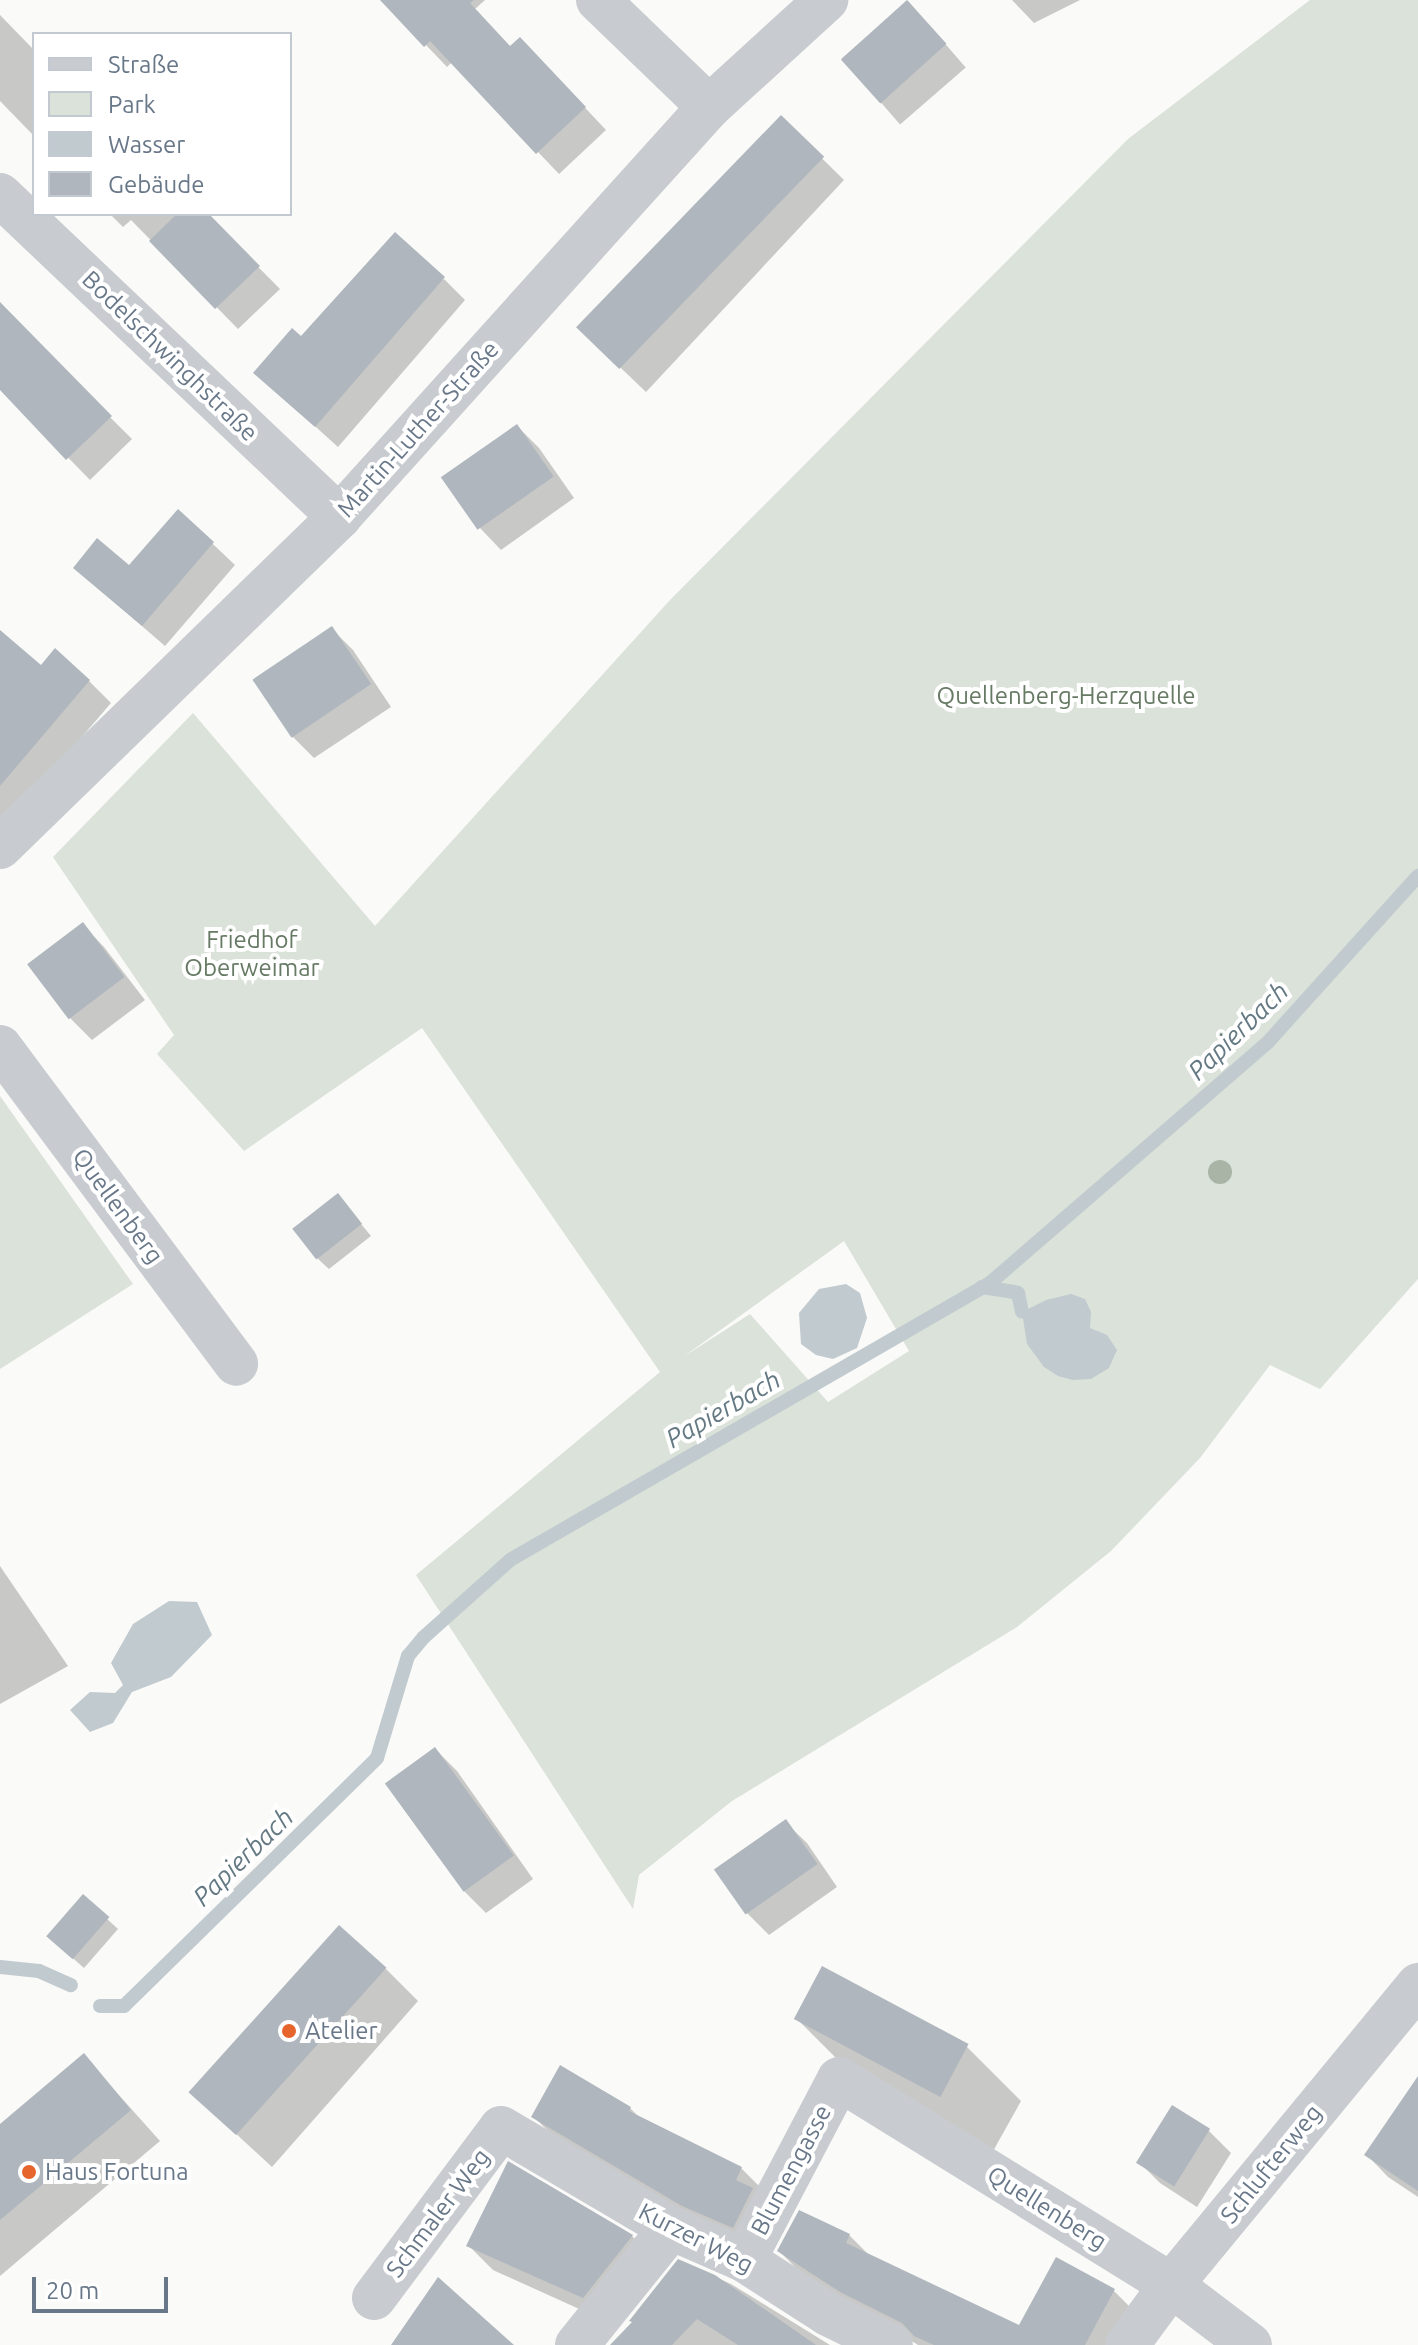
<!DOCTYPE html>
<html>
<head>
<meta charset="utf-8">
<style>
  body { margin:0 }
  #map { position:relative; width:1418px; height:2345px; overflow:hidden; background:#fafaf8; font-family:Ubuntu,sans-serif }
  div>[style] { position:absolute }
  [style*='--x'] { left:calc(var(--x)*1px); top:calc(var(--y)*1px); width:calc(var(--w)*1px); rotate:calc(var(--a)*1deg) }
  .green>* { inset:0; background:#dbe2d9 }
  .water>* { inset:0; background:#c1cacf }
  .shadow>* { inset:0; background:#0003; transform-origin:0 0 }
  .stream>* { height:14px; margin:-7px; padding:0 7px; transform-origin:7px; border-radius:7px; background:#c1cacf }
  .building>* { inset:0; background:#afb6bd; transform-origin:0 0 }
  .minor>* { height:44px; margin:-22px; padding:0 22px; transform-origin:22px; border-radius:22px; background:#c8cbcf }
  .trees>* { width:24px; height:24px; margin:-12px; border-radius:50%; background:#a9b4a7 }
  .dots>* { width:22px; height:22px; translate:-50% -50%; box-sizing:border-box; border:4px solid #fff; border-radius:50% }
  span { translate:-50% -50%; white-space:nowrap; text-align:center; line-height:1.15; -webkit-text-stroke:8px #fff; paint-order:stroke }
  .street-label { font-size:24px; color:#697889 }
  .park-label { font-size:24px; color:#667a64 }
  .poi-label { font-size:24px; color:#697889 }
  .left { translate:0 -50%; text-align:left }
  .water-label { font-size:26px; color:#647983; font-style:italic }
  .legend { position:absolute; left:32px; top:32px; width:260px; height:184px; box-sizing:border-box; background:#fff; border:2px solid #c3c9d0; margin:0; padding:10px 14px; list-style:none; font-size:24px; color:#697889 }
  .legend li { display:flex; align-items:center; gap:16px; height:40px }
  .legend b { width:40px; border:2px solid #c3c9d0 }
  .scale { position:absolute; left:32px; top:2277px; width:136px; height:36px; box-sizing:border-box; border:4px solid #697889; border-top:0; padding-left:10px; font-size:24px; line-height:28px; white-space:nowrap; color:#697889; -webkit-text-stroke:6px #fff; paint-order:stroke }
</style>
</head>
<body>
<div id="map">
  <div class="green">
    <div style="clip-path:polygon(evenodd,1310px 0,1418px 0,1418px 1279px,1320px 1389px,1270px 1365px,1200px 1458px,1111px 1551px,1017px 1627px,732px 1801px,639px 1875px,633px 1909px,416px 1575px,660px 1372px,422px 1028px,244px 1151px,157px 1054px,174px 1035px,53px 857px,193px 713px,375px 926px,670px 600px,1128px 139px,1310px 0,844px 1241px,909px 1351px,828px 1402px,750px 1314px,683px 1357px,844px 1241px)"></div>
    <div style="clip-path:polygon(0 1096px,133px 1284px,0 1369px)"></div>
  </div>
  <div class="water">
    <div style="clip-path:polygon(846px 1284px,860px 1293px,867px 1318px,857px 1348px,833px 1359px,816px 1355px,801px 1344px,799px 1313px,819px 1289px)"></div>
    <div style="clip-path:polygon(1071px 1294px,1085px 1299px,1091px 1312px,1090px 1328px,1107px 1335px,1117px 1350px,1109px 1368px,1091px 1379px,1073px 1380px,1058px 1376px,1044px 1367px,1027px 1344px,1022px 1312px,1046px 1300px)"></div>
    <div style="clip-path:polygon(169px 1601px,197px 1602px,212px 1635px,171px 1677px,132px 1692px,113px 1723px,90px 1732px,70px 1710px,90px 1692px,115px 1693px,123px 1685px,111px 1663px,133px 1624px)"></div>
  </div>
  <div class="shadow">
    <div style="clip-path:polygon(383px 0,485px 0,475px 9px,511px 48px,542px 62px,606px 130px,559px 174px,452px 62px,447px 67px)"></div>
    <div style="clip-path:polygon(1012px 0,1080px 0,1034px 23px)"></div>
    <div style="left:908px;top:1px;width:88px;height:87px;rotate:49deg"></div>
    <div style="clip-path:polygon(0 15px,34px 50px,34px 136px,0 101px)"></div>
    <div style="clip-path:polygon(781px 118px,844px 180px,646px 392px,602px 350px)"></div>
    <div style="clip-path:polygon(110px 214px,206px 214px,280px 289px,238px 329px,131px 220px,123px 227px)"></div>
    <div style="clip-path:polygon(444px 279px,465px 300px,338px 447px,256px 373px,301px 339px)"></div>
    <div style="clip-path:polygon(0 308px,132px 439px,90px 480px,0 388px)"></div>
    <div style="clip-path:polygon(517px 426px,539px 448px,574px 498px,501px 550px,480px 528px)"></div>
    <div style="clip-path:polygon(179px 512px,235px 565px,165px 646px,75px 568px,129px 568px)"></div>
    <div style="clip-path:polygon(331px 628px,353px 650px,391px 707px,314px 758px,292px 736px)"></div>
    <div style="clip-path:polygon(41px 668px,89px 681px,111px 703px,29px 799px,0 820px,0 694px)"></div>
    <div style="clip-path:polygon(83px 925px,104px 947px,145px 1000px,92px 1040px,70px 1018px)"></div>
    <div style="clip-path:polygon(338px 1196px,371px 1236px,329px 1269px,318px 1259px)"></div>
    <div style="clip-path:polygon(0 1566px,68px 1666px,0 1704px)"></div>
    <div style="clip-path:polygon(435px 1749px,457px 1771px,533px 1879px,486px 1913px,464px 1891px,387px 1783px)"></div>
    <div style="clip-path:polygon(785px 1822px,807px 1843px,837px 1887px,769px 1935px,747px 1913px)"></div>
    <div style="clip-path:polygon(83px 1897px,118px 1929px,84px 1968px,59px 1946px)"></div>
    <div style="clip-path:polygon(386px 1969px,418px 2001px,272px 2167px,193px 2094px)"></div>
    <div style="clip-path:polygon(795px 2017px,966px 2046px,1021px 2101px,992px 2153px,850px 2072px)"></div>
    <div style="clip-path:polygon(84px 2056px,160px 2141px,0 2276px,0 2126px)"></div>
    <div style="clip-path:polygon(1418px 2098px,1418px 2197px,1388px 2177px,1367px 2155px)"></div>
    <div style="clip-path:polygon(630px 2108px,642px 2120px,741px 2168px,763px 2190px,755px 2248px,706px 2227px,555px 2138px,533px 2116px)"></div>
    <div style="clip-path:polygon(1173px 2108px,1209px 2131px,1231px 2153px,1197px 2207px,1160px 2183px,1138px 2161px)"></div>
    <div style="clip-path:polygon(509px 2164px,632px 2236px,657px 2261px,608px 2322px,493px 2270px,468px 2245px)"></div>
    <div style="clip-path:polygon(849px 2235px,871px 2257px,1020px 2327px,1114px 2291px,1136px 2313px,1117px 2345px,918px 2345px,801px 2273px,779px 2251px)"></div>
    <div style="clip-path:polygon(679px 2261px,731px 2284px,830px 2345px,613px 2345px,634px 2323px)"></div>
  </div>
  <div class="stream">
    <div style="--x:982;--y:1287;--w:36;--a:9"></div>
    <div style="--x:1018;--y:1293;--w:19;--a:78"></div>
    <div style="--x:0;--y:1967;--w:39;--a:6"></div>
    <div style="--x:39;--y:1971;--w:35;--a:24"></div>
    <div style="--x:100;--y:2006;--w:24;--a:0"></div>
    <div style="--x:124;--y:2006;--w:354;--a:-44.4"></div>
    <div style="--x:377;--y:1758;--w:107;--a:-73.1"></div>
    <div style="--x:408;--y:1656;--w:25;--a:-50"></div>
    <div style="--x:424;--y:1637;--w:115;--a:-41.8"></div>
    <div style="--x:510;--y:1560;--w:554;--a:-29.99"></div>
    <div style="--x:990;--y:1283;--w:368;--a:-40.9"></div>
    <div style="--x:1268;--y:1042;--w:224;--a:-47.9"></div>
  </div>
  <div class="building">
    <div style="clip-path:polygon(380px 0,474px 0,470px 3px,510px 46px,520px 37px,586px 107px,536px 154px,430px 41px,424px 47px)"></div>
    <div style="left:907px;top:0;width:59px;height:89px;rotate:48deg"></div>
    <div style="left:781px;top:115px;width:60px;height:295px;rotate:44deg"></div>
    <div style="clip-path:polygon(177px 214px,209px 214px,260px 266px,215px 309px,149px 241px)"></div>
    <div style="clip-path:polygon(395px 232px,445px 277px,315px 427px,253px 373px,292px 328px,301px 336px)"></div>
    <div style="clip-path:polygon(0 302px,112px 416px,66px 460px,0 390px)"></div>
    <div style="left:517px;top:424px;width:64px;height:93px;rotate:55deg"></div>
    <div style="clip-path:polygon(178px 509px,214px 542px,142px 626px,73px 568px,97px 538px,129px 565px)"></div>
    <div style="left:332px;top:626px;width:70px;height:96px;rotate:56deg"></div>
    <div style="clip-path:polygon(0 630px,41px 665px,55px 648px,90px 680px,0 786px)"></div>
    <div style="left:83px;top:922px;width:69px;height:70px;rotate:53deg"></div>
    <div style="left:338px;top:1193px;width:39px;height:58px;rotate:52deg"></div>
    <div style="left:435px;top:1747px;width:134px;height:62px;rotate:54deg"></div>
    <div style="left:786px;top:1819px;width:55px;height:88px;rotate:55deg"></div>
    <div style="left:83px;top:1894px;width:35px;height:56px;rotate:41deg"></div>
    <div style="left:339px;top:1925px;width:64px;height:225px;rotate:42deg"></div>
    <div style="left:822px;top:1966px;width:166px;height:60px;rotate:28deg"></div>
    <div style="clip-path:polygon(84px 2053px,131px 2110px,0 2220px,0 2124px)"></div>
    <div style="clip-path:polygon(560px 2065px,631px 2107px,629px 2111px,742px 2167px,736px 2180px,753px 2188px,733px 2228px,682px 2206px,531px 2117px)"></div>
    <div style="clip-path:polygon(1418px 2076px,1418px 2191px,1364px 2155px)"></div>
    <div style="left:1172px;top:2105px;width:45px;height:68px;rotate:32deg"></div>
    <div style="clip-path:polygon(508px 2161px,633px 2235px,583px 2298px,466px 2246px)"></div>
    <div style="clip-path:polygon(799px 2210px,850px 2234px,846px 2243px,1019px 2325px,1056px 2257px,1115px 2289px,1085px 2345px,934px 2345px,914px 2336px,902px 2323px,840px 2292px,777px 2251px)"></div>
    <div style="clip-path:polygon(678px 2259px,715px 2275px,816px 2345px,738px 2345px,697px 2319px,672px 2345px,610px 2345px,632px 2322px,629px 2321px)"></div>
    <div style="clip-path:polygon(438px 2277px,514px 2345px,391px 2345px)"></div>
  </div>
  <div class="minor">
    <div style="--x:598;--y:0;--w:154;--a:43.9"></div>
    <div style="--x:0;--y:195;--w:468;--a:43.5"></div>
    <div style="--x:0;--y:847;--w:473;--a:-44.2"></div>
    <div style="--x:339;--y:517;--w:552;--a:-47.94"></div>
    <div style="--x:709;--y:107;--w:159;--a:-42.4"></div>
    <div style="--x:0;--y:1047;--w:395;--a:53.3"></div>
    <div style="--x:744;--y:2260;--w:204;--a:-62.3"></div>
    <div style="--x:839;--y:2079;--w:391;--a:31.8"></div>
    <div style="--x:1171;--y:2285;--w:99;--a:37.2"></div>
    <div style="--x:374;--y:2298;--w:212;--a:-53.2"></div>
    <div style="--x:501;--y:2128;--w:197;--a:30.5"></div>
    <div style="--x:671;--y:2228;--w:80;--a:23.7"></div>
    <div style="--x:744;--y:2260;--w:100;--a:32.7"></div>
    <div style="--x:828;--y:2314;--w:70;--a:26.2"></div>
    <div style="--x:577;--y:2345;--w:150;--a:-51.2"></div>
    <div style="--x:1127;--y:2345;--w:74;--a:-53.7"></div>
    <div style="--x:1171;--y:2285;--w:389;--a:-50.5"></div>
  </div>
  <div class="trees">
    <div style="left:1220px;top:1172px"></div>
  </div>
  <div class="dots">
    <div style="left:289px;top:2031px;background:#e6652c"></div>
    <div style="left:29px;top:2172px;background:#e6652c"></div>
  </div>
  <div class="street-label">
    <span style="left:170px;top:356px;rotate:44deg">Bodelschwinghstraße</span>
    <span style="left:418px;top:429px;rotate:-48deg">Martin-Luther-Straße</span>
    <span style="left:118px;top:1206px;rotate:54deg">Quellenberg</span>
    <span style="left:1271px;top:2164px;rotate:-51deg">Schlufterweg</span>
    <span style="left:791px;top:2170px;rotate:-62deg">Blumengasse</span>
    <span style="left:1047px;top:2208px;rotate:32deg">Quellenberg</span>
    <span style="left:438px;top:2213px;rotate:-53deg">Schmaler Weg</span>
    <span style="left:696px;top:2238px;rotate:27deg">Kurzer Weg</span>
  </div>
  <div class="park-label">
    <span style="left:1066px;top:696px">Quellenberg-Herzquelle</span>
    <span style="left:252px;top:954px">Friedhof<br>Oberweimar</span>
  </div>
  <div class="poi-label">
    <span class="left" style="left:305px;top:2031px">Atelier</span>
    <span class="left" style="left:45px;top:2172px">Haus Fortuna</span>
  </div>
  <div class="water-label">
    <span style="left:1238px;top:1031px;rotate:-44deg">Papierbach</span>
    <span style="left:723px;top:1409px;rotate:-30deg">Papierbach</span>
    <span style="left:243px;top:1857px;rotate:-44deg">Papierbach</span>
  </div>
  <ul class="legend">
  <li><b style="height:10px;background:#c8cbcf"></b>Straße</li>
  <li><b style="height:22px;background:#dbe2d9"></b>Park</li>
  <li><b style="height:22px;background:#c1cacf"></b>Wasser</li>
  <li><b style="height:22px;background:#afb6bd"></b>Gebäude</li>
  </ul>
  <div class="scale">20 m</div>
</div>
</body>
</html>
